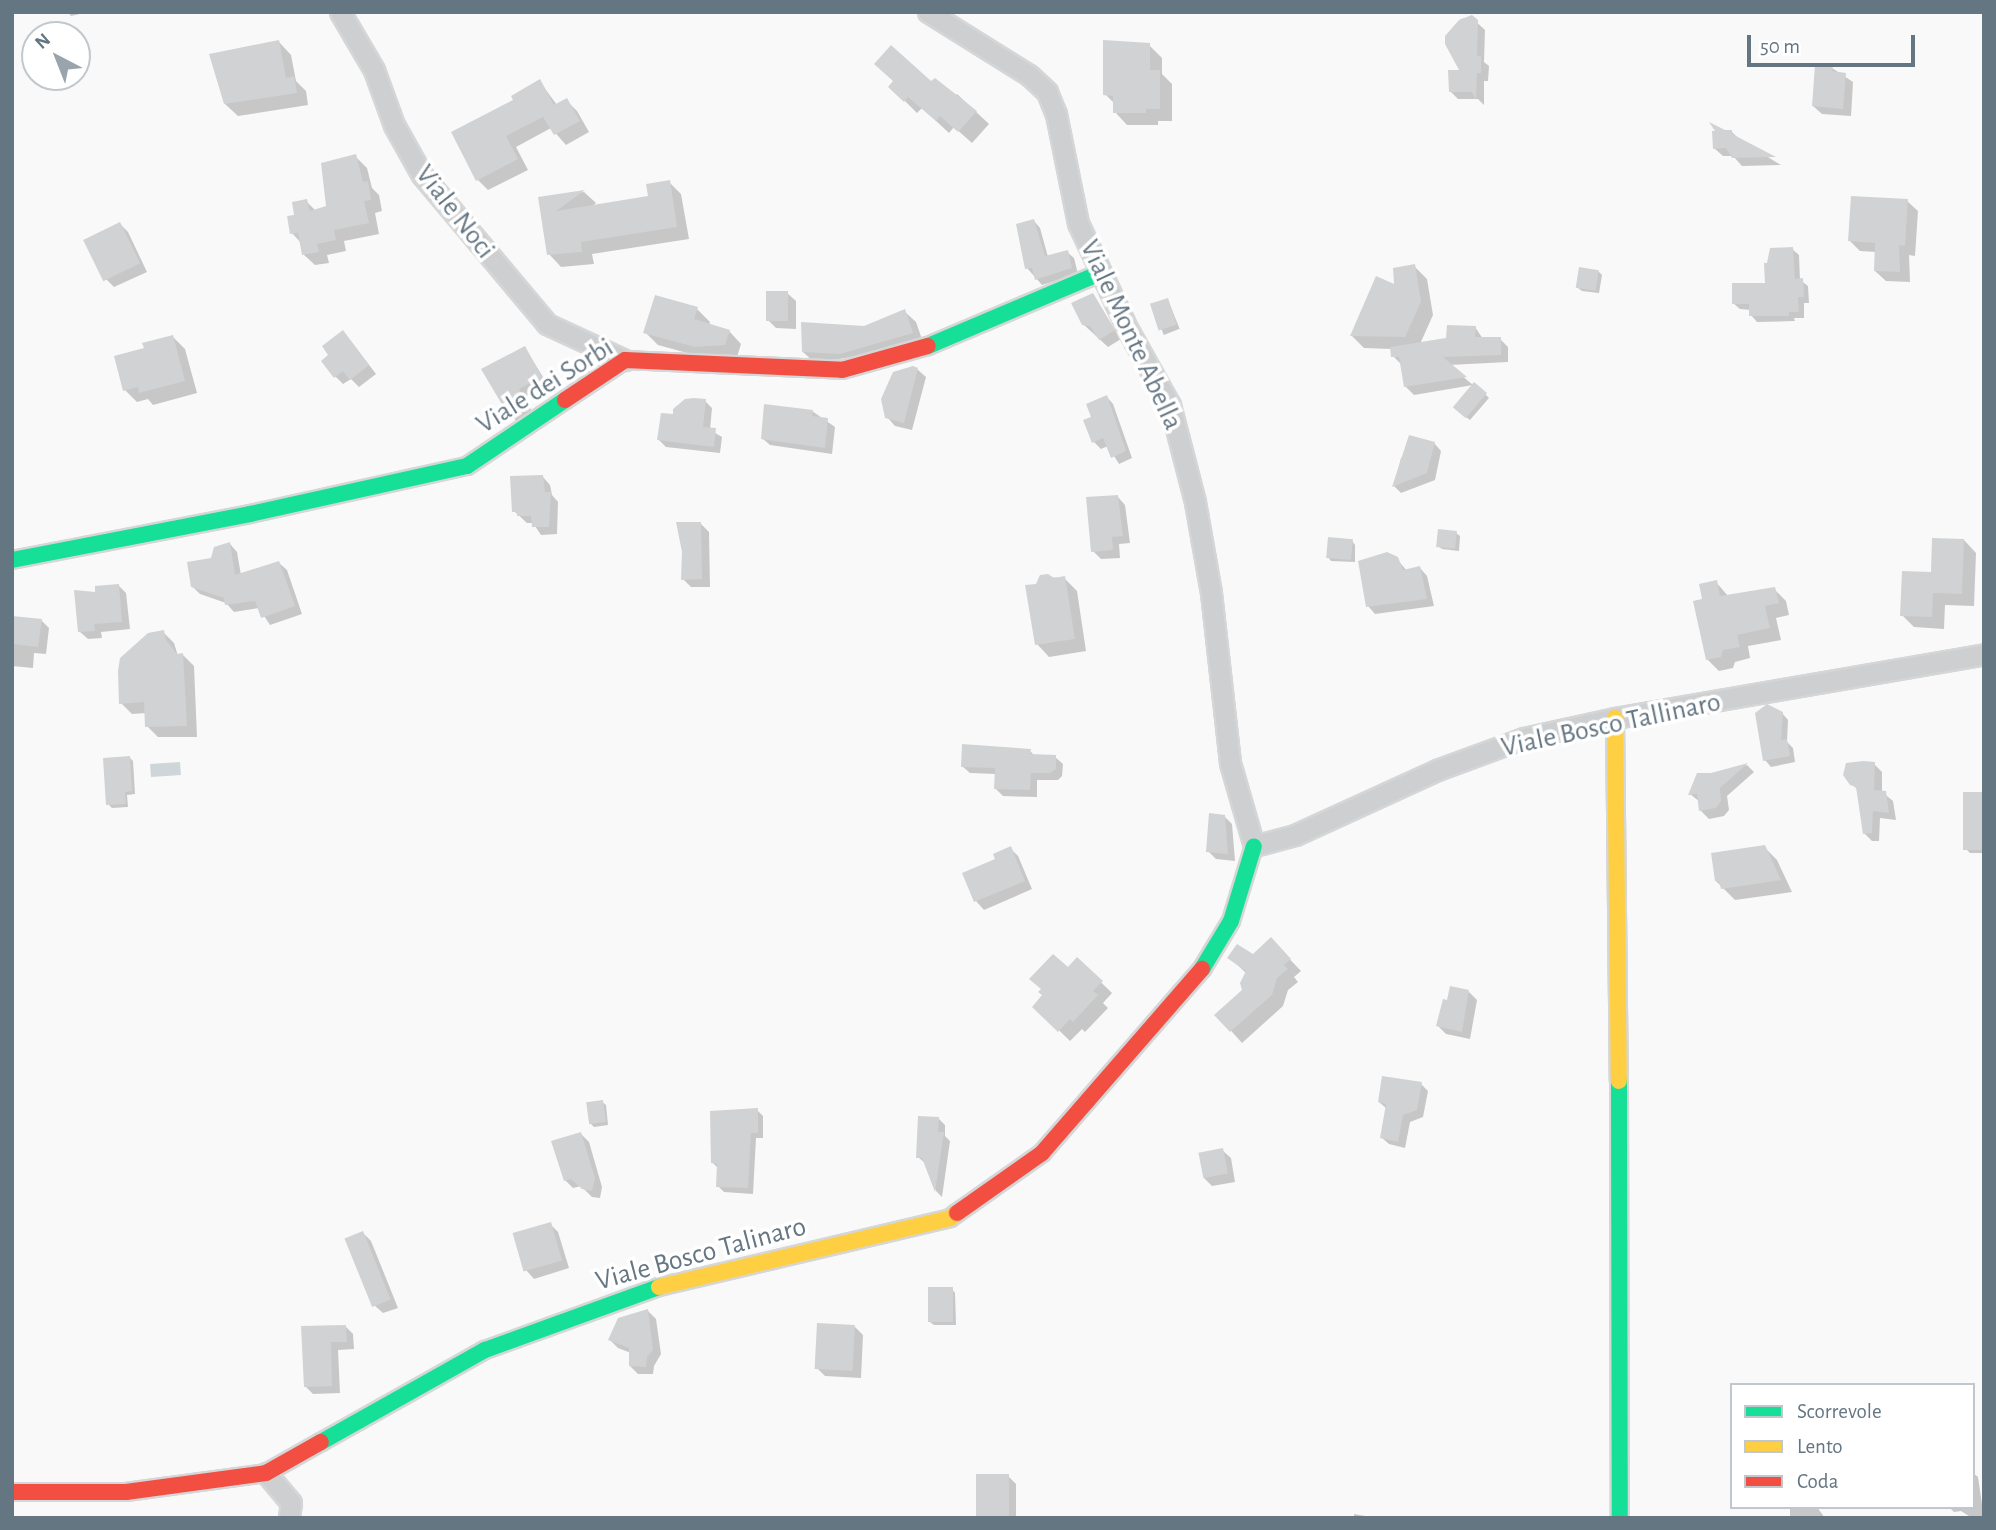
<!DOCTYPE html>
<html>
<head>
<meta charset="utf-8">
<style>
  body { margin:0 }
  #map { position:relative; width:1996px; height:1530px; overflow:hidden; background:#f9f9f9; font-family:"Alegreya Sans",sans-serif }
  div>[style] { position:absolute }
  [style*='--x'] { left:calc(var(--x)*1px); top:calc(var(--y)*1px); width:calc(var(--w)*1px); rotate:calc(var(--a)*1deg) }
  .water>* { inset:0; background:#ced6d9; transform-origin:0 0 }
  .shadow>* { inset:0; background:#0003; transform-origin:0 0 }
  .building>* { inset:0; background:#d0d2d3; transform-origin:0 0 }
  .roads { filter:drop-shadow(2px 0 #d5d6d7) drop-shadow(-2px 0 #d5d6d7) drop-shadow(0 2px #d5d6d7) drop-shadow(0 -2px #d5d6d7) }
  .street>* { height:19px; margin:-9.5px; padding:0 9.5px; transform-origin:9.5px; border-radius:9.5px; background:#cecfd0 }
  .fast>* { height:16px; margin:-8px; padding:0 8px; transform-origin:8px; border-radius:8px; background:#16e098 }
  .slow>* { height:16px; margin:-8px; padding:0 8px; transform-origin:8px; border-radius:8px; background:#ffcf43 }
  .jam>* { height:16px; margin:-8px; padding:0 8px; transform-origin:8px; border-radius:8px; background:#f24e42 }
  span { translate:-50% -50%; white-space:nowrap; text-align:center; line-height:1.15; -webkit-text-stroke:7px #fff; paint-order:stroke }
  .street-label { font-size:28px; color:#657683 }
  .frame { position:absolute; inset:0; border:14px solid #657683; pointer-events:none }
  .legend { position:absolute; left:1730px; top:1383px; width:245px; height:126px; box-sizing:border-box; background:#fff; border:2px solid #c1c8cd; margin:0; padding:9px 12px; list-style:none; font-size:21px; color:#657683 }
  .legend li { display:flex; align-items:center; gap:14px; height:35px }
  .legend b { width:35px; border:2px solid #c1c8cd }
  .north { position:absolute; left:21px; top:21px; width:70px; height:70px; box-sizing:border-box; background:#fff; border:2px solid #c1c8cd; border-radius:50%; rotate:318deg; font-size:19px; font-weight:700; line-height:28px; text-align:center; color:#657683 }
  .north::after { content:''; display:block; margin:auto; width:24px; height:32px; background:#99a4ac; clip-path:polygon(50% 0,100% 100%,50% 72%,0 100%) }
  .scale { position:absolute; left:1747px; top:35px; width:168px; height:32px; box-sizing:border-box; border:4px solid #657683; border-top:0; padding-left:9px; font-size:21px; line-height:24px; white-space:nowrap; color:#657683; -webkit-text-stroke:5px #fff; paint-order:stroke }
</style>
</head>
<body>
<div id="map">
  <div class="water">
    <div style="left:180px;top:762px;width:13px;height:30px;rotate:86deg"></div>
  </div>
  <div class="shadow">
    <div style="clip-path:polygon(68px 12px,88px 12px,71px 16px)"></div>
    <div style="clip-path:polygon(1471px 17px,1485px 30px,1484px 62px,1489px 66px,1488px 81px,1484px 81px,1484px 105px,1478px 99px,1458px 99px,1450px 91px,1462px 71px,1447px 37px,1461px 19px)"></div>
    <div style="clip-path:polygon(279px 42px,291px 55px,296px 81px,306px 91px,308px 105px,238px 116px,225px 104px)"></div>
    <div style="clip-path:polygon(1149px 45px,1162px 58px,1162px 74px,1172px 84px,1172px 121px,1158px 121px,1158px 125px,1127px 125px,1115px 112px,1115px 104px,1105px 94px)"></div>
    <div style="clip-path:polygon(1832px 68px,1853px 82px,1851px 116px,1822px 114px,1813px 106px)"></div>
    <div style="clip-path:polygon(540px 82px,557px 105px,566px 100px,577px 111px,589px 132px,566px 145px,551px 128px,516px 147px,528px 170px,488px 190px,478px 180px,516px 101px)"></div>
    <div style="clip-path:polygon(931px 84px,954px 97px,957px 94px,989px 124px,972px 143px,954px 127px,949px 133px,922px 108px,917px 113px,903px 99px)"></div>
    <div style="clip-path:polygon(1731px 131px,1740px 140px,1781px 165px,1742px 166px,1733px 156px,1723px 156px,1714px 148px,1724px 132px)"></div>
    <div style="clip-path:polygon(355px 156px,367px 168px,372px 188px,379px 195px,382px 211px,375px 213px,379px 234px,344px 241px,346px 251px,327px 255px,329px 263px,315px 265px,303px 254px,301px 243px,292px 233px,296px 216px,306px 201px,316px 211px,328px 207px)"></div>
    <div style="clip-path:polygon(669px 182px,681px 194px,689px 239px,592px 254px,594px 264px,561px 267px,549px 254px,540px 199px,584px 192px,596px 203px,591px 207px,650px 198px)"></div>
    <div style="clip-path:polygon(1907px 201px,1918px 211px,1915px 256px,1909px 255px,1910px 282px,1886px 281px,1875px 271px,1876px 252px,1860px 251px,1850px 241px)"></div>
    <div style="clip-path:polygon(1034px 221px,1040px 228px,1048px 257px,1067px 252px,1074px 258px,1078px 274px,1042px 285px,1027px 268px)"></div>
    <div style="clip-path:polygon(120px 224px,128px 232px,147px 272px,114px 287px,106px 279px)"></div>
    <div style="clip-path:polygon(1792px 249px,1799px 255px,1800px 280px,1808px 286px,1809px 303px,1804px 303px,1804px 318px,1794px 318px,1795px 321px,1757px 322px,1751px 315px,1751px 310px,1740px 309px,1733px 303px,1767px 285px)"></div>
    <div style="clip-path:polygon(1414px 266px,1427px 279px,1433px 315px,1420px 344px,1448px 340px,1475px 327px,1483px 339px,1500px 339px,1508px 347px,1508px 362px,1449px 365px,1473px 385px,1414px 395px,1406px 387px,1401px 364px,1393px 356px,1392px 349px,1364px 348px,1352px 336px)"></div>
    <div style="clip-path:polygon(1598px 271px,1602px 275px,1599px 293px,1582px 291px,1578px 288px)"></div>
    <div style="clip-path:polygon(787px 293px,796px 301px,796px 329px,776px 328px,768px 320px)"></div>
    <div style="clip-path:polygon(1092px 296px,1121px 339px,1108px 347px,1083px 324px)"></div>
    <div style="left:1168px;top:300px;width:31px;height:17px;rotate:68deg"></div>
    <div style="clip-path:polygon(697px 309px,710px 322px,709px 325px,729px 331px,741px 344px,737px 357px,709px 359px,658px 345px,645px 332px)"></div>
    <div style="clip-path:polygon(904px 311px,916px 322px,924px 345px,815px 363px,803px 352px)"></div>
    <div style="clip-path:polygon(173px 337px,185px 349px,197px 393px,153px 405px,148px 399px,137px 402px,125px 390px,146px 349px)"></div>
    <div style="clip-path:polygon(350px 340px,376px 374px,359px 387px,351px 379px,343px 384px,335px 376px)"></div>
    <div style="clip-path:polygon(525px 348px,548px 385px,525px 397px,533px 414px,518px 424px,483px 370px)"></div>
    <div style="clip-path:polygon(918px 370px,926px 377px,912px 430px,895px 426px,887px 417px,894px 373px)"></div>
    <div style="clip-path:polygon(1485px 394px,1489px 398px,1470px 420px,1458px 411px)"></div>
    <div style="clip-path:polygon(1107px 397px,1113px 404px,1132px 458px,1119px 464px,1108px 446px,1101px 449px,1094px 442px,1093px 418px)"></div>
    <div style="clip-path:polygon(705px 401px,712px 408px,710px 430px,722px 437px,720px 453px,666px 447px,659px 440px,674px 416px)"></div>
    <div style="clip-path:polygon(812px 411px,835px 427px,832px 454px,770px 445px,762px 438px)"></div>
    <div style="clip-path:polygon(1434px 443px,1441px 451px,1435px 480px,1401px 493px,1394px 486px,1401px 458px)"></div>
    <div style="clip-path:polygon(542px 476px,550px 485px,552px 495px,558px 502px,557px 534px,541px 535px,533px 523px,527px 523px,514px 511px)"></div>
    <div style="clip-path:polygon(1117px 496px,1125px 505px,1130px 543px,1119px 544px,1120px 558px,1101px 559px,1093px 551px)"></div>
    <div style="clip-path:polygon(700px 523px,709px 532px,710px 587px,691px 587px,683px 579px)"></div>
    <div style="clip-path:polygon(1456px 533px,1460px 536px,1459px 551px,1442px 549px,1438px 546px)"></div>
    <div style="clip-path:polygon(1964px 540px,1976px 553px,1974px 606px,1945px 605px,1944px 629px,1914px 627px,1902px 615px)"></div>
    <div style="clip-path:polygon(1352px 541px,1355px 545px,1355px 562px,1331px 561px,1328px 557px)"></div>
    <div style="clip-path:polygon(230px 544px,237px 552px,241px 575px,279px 563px,287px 570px,302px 614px,270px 625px,259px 608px,234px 612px,226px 603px,200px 594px,192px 586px,212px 560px)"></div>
    <div style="clip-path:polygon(1397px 559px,1407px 571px,1420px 568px,1427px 576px,1434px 606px,1375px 614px,1368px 606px)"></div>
    <div style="clip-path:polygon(1041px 577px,1064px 578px,1077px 591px,1086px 651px,1049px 657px,1037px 644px,1037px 586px)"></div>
    <div style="clip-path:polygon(1716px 582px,1728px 596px,1774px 589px,1786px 601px,1789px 615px,1776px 618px,1781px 640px,1748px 646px,1750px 658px,1735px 662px,1733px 668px,1719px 671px,1707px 659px)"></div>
    <div style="clip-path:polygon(118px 585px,126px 593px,130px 629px,101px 632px,102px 638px,88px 639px,79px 631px,97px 594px)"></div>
    <div style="clip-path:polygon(12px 618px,41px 620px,49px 628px,46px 654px,34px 653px,33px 668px,12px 666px)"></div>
    <div style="clip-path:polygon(163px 632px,174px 643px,178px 656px,183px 655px,194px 666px,197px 737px,158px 737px,147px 726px,146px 713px,132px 714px,121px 703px)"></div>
    <div style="clip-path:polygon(1782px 713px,1788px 720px,1787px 742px,1793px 748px,1795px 762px,1771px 767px,1765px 760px)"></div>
    <div style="clip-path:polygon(1030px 751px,1035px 756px,1055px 757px,1063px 764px,1062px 776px,1058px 780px,1037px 780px,1037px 797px,1003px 796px,996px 789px,996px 774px,970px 773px,962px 766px)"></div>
    <div style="clip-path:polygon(129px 757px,133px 761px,135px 794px,127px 795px,128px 807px,112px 808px,108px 804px)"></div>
    <div style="clip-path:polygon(1874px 764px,1882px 772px,1882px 792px,1893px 801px,1896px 820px,1880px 818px,1879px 841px,1872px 841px,1864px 833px,1859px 791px,1852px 784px)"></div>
    <div style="clip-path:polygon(1747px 765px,1754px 772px,1727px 796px,1729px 810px,1724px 816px,1709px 819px,1701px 811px,1700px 802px,1690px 794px,1712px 775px)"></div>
    <div style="clip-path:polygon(1984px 794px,1984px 853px,1970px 853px,1966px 849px)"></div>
    <div style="clip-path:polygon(1224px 816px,1232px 824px,1235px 861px,1216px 859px,1208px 851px)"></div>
    <div style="clip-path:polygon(1764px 847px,1777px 860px,1792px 892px,1735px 900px,1716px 881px)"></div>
    <div style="clip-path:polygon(1010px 848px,1018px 856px,1032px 889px,984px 910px,976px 901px,964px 873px,997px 860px)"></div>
    <div style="clip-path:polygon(1282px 951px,1301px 971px,1294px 977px,1298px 982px,1288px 990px,1283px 1006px,1242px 1043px,1217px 1015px,1244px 990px,1246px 973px,1230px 958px)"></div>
    <div style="clip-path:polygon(1077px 959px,1112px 993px,1103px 1003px,1108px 1008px,1085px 1032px,1082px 1029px,1070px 1041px,1034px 1006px)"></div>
    <div style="clip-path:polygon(1469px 992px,1477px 1000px,1470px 1039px,1446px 1034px,1438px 1026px,1448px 1002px)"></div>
    <div style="clip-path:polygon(1421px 1084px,1428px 1091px,1423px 1117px,1410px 1122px,1405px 1148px,1389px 1144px,1381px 1137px,1387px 1109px,1379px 1102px)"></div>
    <div style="clip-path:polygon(602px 1102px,606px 1105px,608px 1125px,594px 1127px,591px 1124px)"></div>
    <div style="clip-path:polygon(757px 1110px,763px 1116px,763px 1138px,756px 1138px,753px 1194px,724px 1192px,718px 1186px,718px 1168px,713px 1163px)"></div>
    <div style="clip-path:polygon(938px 1118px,945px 1125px,945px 1136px,950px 1141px,942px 1197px,936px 1191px,926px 1164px,918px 1157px)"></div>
    <div style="clip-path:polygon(581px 1134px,589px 1142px,602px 1187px,600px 1198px,592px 1197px,581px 1186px,573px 1188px,565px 1180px)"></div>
    <div style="clip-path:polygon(1222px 1150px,1231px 1158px,1235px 1182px,1212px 1186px,1204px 1178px)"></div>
    <div style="clip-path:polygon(550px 1224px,558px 1232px,569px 1268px,534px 1279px,526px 1270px)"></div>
    <div style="clip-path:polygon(363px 1233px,371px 1241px,398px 1308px,383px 1313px,374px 1305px)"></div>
    <div style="clip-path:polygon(952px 1289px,955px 1293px,956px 1325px,934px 1325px,930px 1322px)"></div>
    <div style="clip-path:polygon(648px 1311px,656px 1319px,661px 1354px,654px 1366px,653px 1374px,638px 1374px,630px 1366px,631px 1353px,618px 1348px,610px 1340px)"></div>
    <div style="clip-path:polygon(345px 1326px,353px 1334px,354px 1349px,338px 1350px,340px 1393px,313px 1394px,305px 1386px,303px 1328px)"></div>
    <div style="clip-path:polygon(855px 1327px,863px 1335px,861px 1378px,825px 1376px,817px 1368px)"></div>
    <div style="clip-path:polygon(1973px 1473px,1978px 1477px,1984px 1518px,1972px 1518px,1961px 1511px,1954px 1512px,1949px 1507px,1973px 1507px)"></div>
    <div style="clip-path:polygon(1008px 1476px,1016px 1484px,1016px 1518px,977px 1518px)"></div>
    <div style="clip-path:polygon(1810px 1507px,1817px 1507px,1825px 1518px,1783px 1518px,1790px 1517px,1790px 1509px)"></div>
    <div style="clip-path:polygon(1354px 1514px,1365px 1516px,1367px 1518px,1354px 1518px)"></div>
  </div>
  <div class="building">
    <div style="clip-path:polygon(1472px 15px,1478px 20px,1477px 56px,1481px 56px,1481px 73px,1477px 73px,1476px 100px,1472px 92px,1449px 92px,1448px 70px,1459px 70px,1445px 44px,1445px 36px,1459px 20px)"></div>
    <div style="clip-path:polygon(279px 40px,286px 78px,294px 76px,297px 93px,224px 104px,209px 54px)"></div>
    <div style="clip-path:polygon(1103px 40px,1150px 43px,1150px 70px,1160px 70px,1160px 109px,1146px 109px,1146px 113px,1113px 113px,1113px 96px,1103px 95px)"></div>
    <div style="clip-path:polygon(891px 45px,931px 81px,935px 78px,977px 111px,958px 132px,940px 116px,936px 121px,908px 97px,904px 102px,888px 87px,893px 81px,874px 64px)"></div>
    <div style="clip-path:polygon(1815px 65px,1833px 66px,1832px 71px,1846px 73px,1843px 109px,1812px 106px)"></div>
    <div style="clip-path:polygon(540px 79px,554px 105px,567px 98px,580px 121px,554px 135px,543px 117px,506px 136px,518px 159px,476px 181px,451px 132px,513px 100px,511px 96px)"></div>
    <div style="clip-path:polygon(1709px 122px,1725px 130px,1732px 130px,1732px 134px,1776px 157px,1732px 158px,1726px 148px,1713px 149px,1712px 131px,1715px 131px)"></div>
    <div style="clip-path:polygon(356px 154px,363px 182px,368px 181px,371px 200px,364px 201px,369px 223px,334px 230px,336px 240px,317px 244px,319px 252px,302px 255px,298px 233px,290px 234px,287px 216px,294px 215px,292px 202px,307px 199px,310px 211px,326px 206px,321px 163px)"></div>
    <div style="clip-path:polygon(670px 180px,677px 227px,581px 242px,582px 252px,547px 255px,538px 197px,585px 190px,556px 211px,648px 196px,646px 184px)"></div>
    <div style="clip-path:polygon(1851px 196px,1908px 199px,1905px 246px,1899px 245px,1900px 272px,1874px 271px,1875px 243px,1848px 241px)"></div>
    <div style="clip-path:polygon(1034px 219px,1045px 256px,1068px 250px,1072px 268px,1035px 280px,1032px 268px,1025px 269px,1016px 224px)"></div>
    <div style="left:120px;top:222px;width:46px;height:41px;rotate:64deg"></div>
    <div style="clip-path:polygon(1793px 247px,1795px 279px,1803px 278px,1804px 297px,1798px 297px,1799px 312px,1789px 312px,1789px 316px,1749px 316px,1749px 304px,1732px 304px,1732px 283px,1765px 283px,1764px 263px,1767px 263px,1770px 248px)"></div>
    <div style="clip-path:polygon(1415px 264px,1421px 302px,1405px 337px,1350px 336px,1376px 276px,1394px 284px,1393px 268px)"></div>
    <div style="left:1579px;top:267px;width:20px;height:21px;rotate:9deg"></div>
    <div style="left:766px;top:291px;width:22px;height:30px"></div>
    <div style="clip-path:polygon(1093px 293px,1115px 330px,1099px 340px,1090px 326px,1082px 325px,1071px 303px)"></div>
    <div style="clip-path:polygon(655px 295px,698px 307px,694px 319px,730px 330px,725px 345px,695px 347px,643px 333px)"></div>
    <div style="left:1168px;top:298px;width:28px;height:19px;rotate:72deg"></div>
    <div style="clip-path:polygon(905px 309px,913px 333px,840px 354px,802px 352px,801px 322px,864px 326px)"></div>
    <div style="clip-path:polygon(1447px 325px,1476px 326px,1475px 337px,1501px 337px,1501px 355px,1443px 357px,1467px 377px,1404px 387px,1399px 357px,1391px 357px,1390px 347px,1446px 338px)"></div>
    <div style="clip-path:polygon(343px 330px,369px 365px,350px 380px,343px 371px,334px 378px,321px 361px,328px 355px,322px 346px)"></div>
    <div style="clip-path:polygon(173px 335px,185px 381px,139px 393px,138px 387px,123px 391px,114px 356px,144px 348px,142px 343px)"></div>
    <div style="clip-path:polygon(525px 346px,542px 377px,519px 389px,527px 407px,510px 418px,481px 369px)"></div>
    <div style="clip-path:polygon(913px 366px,918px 368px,904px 423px,885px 418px,881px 399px,893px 372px)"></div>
    <div style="left:1474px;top:382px;width:17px;height:33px;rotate:40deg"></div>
    <div style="clip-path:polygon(1107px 395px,1126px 451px,1111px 458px,1103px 438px,1092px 443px,1083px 420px,1091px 417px,1086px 404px)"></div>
    <div style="clip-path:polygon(694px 398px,706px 399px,703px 427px,716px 428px,714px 447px,657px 440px,661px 413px,673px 414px,673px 409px,685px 399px)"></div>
    <div style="clip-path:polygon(764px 404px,813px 410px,812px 416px,828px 418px,825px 448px,761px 439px)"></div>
    <div style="clip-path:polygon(1409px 435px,1435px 442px,1427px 473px,1392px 487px)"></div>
    <div style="clip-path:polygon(543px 475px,545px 492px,551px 492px,549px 527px,532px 527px,531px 516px,517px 516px,517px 512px,512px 512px,510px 476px)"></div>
    <div style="clip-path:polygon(1118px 495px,1123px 536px,1112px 537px,1113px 550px,1091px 552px,1086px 497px)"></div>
    <div style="clip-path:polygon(676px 522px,701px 522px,702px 579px,681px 580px,682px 552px)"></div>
    <div style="left:1438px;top:529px;width:19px;height:18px;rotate:6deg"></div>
    <div style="left:1328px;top:537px;width:25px;height:21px;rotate:5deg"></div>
    <div style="clip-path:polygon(1932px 538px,1964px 539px,1962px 594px,1933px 593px,1932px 617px,1900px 616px,1902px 571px,1931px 572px)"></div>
    <div style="clip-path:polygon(230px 542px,235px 575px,279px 561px,295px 606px,261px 618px,255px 601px,225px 605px,224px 598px,191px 587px,187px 562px,211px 558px,214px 547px)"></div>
    <div style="clip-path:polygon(1387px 552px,1398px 557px,1403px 570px,1420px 566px,1427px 599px,1366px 607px,1358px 561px)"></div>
    <div style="clip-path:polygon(1048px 574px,1054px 578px,1065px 576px,1075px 639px,1035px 645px,1025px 585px,1036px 584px,1040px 575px)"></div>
    <div style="clip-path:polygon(1717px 580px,1720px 596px,1775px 587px,1779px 603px,1765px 606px,1770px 628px,1737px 635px,1740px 647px,1723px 650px,1721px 657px,1706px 660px,1693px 601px,1702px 599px,1699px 584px)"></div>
    <div style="clip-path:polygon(119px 584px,122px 622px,94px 624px,95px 631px,78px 632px,74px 590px,95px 592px,95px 586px)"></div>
    <div style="clip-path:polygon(12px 616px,42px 619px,38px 647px,12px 644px)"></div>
    <div style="clip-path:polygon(164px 630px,166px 640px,177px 654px,183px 653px,187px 726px,145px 727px,144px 702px,119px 704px,118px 671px,120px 658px,148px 633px)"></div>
    <div style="clip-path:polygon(1767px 704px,1783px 712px,1781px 740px,1787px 739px,1790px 756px,1763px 761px,1755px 713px)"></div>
    <div style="clip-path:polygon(962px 744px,1031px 749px,1030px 754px,1056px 755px,1056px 769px,1050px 773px,1031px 773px,1030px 790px,994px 789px,995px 768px,961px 767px)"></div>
    <div style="clip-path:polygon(130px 756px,132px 791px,125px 792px,126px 804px,106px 805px,103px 758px)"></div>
    <div style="clip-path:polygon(1863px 761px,1875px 762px,1874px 790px,1886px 791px,1889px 813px,1873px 811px,1872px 833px,1863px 834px,1856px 787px,1850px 785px,1843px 775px,1846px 763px)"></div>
    <div style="clip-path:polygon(1748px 763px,1720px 788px,1721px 801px,1716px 808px,1699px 811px,1697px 794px,1688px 795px,1697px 773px,1711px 773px)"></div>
    <div style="left:1963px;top:792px;width:21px;height:58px"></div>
    <div style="clip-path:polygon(1209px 813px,1225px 815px,1228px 854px,1206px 852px)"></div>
    <div style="clip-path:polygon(1765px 845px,1781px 880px,1721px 889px,1719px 881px,1715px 881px,1711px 853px)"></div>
    <div style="clip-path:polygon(1011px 846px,1025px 881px,974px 902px,962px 873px,995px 859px,993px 854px)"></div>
    <div style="clip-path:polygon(1271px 937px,1291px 959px,1284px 965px,1288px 969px,1277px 978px,1272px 995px,1230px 1032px,1214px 1015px,1242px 990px,1240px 983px,1246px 971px,1227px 958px,1237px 944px,1253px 954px)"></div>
    <div style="clip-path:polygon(1053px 954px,1068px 967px,1077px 957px,1103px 981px,1093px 991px,1098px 995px,1073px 1022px,1070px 1019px,1058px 1032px,1032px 1007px,1042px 995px,1038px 992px,1041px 989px,1029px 979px)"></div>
    <div style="clip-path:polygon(1450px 986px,1469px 990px,1462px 1032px,1436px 1026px,1443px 999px,1447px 1000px)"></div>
    <div style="clip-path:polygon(1382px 1076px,1422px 1082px,1417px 1110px,1403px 1115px,1398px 1142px,1380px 1138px,1386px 1104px,1378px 1102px)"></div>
    <div style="left:603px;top:1100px;width:22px;height:17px;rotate:82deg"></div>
    <div style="clip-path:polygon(758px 1108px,758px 1133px,751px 1133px,748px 1188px,716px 1187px,717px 1164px,711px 1163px,710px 1111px)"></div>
    <div style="clip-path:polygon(918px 1116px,939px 1117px,938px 1132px,944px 1132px,935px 1192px,922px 1158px,916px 1158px)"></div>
    <div style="clip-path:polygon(581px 1132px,595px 1178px,592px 1191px,582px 1189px,571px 1179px,564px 1181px,551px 1141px)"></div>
    <div style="left:1223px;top:1148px;width:26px;height:25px;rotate:79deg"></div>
    <div style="left:551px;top:1222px;width:40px;height:40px;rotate:74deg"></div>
    <div style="left:363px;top:1231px;width:74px;height:20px;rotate:68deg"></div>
    <div style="left:953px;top:1287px;width:35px;height:25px;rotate:90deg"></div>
    <div style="clip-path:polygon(648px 1309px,653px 1350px,647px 1357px,646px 1367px,629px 1366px,629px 1348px,608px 1340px,618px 1318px)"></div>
    <div style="left:817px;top:1323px;width:38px;height:46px;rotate:3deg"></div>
    <div style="clip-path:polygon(346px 1325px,347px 1342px,331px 1342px,332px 1386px,304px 1387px,301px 1326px)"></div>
    <div style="left:1009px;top:1474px;width:44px;height:33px;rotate:90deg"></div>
  </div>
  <div class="roads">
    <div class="street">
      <div style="--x:340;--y:12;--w:67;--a:59.6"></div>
      <div style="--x:374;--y:70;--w:59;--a:70"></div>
      <div style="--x:394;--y:125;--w:57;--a:60.8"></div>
      <div style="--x:422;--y:175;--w:194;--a:50"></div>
      <div style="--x:547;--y:324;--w:86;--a:24.8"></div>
      <div style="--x:928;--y:12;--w:119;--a:32"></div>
      <div style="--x:1029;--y:75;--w:25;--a:43"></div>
      <div style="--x:1047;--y:92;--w:24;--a:68"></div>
      <div style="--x:1056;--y:114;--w:111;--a:78.6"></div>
      <div style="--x:1078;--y:223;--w:118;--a:65"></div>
      <div style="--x:1128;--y:330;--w:86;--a:60.8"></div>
      <div style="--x:1170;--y:405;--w:100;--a:75.5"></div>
      <div style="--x:1195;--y:502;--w:92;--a:80"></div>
      <div style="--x:1211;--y:593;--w:171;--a:83.6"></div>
      <div style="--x:1230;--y:763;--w:86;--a:73.9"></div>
      <div style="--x:1254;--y:846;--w:42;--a:-15"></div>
      <div style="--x:1295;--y:835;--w:156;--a:-24.6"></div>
      <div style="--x:1437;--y:770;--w:93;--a:-20.2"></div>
      <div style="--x:1524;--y:738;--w:93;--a:-12.4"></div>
      <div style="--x:1615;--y:718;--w:375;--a:-9.8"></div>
      <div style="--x:266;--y:1473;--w:39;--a:50"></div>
      <div style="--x:291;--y:1503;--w:15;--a:98"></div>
    </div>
    <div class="fast">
      <div style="--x:928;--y:346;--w:187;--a:-23"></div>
      <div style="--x:12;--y:560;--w:242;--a:-10.9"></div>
      <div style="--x:250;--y:514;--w:222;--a:-12.5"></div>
      <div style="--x:467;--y:466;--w:118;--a:-34"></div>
      <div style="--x:1202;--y:969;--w:56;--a:-58.9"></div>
      <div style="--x:1231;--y:921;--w:78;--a:-73"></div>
      <div style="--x:1619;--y:1081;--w:437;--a:89.9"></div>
      <div style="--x:321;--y:1442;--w:188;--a:-29.3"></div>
      <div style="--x:485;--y:1350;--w:185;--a:-19.9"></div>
    </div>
    <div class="slow">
      <div style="--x:1615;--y:718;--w:363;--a:89.4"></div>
      <div style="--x:659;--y:1287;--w:299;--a:-13.3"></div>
      <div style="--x:950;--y:1218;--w:9;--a:-36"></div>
    </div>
    <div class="jam">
      <div style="--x:565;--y:400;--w:72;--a:-33.7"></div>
      <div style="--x:625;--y:360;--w:217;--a:2.6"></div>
      <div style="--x:842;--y:370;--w:89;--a:-15.6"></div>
      <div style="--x:957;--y:1213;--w:104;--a:-35.2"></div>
      <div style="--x:1042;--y:1153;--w:244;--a:-49"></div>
      <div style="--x:12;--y:1492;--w:114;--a:0"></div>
      <div style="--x:126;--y:1492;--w:141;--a:-7.7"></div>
      <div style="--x:266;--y:1473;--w:63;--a:-29.4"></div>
    </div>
  </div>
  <div class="street-label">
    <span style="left:455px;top:212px;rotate:52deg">Viale Noci</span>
    <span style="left:1131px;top:335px;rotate:65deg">Viale Monte Abella</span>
    <span style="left:545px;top:386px;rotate:-32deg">Viale dei Sorbi</span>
    <span style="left:1611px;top:725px;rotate:-12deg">Viale Bosco Tallinaro</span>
    <span style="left:701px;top:1254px;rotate:-15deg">Viale Bosco Talinaro</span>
  </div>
  <div class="frame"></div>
  <ul class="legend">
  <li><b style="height:9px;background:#16e098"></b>Scorrevole</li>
  <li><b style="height:9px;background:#ffcf43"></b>Lento</li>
  <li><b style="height:9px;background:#f24e42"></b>Coda</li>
  </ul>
  <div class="north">N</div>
  <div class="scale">50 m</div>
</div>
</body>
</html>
